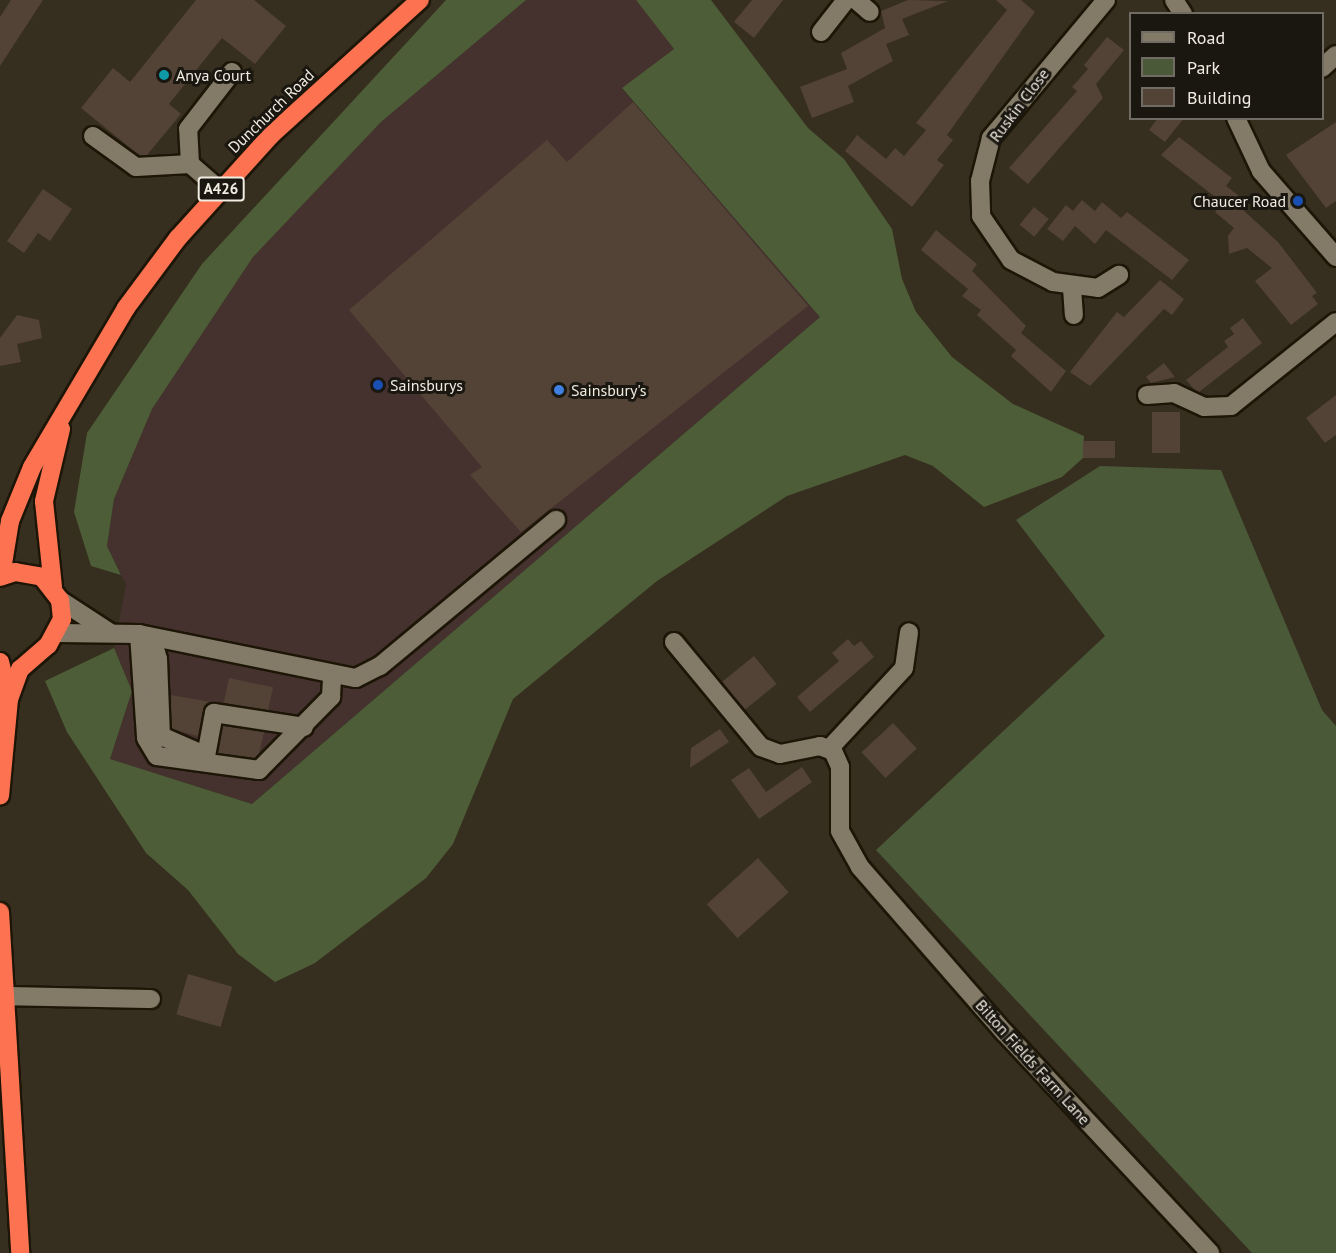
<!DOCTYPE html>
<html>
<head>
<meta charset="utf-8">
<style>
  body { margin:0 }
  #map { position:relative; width:1336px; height:1253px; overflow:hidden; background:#362e1e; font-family:"PT Sans",sans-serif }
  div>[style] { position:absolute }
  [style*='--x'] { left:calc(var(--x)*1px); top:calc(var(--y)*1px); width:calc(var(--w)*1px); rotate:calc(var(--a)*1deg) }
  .commercial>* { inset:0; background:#45312d }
  .green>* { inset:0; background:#4a5938 }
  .forest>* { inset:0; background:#4d5d37 }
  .building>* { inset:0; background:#534337; transform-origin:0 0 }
  .roads { filter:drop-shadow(2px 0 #1d1607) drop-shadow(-2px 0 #1d1607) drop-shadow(0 2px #1d1607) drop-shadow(0 -2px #1d1607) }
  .minor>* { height:18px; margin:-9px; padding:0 9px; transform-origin:9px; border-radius:9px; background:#837b68 }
  .highway>* { height:18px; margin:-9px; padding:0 9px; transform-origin:9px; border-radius:9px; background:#fd7351 }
  .dots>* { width:16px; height:16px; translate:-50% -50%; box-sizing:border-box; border:3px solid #1a1710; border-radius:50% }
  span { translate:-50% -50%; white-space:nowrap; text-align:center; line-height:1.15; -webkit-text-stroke:6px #1a1710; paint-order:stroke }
  .shield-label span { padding:2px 4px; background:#1a1710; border:2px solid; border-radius:4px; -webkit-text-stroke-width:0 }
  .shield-label { font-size:15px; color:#f1ece2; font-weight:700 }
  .poi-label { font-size:16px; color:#f1ece2 }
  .left { translate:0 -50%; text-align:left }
  .right { translate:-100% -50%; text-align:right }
  .street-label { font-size:16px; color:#f1ece2 }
  .legend { position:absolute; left:1129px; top:12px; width:195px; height:108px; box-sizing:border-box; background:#1a1710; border:2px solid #706c64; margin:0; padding:8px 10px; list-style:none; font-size:18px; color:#f1ece2 }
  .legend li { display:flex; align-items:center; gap:12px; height:30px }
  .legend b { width:30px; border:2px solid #706c64 }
</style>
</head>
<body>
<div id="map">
  <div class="commercial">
    <div style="clip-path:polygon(526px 0,636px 0,674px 49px,622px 89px,821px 316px,252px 804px,110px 759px,132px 691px,114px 648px,126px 584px,107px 546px,114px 499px,152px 409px,253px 257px,381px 122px)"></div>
  </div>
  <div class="green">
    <div style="clip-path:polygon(1100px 466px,1221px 470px,1322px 710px,1336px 726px,1336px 1253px,1252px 1253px,876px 850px,1105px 636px,1016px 520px)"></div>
  </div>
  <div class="forest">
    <div style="clip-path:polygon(446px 0,526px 0,381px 122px,253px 257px,152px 409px,114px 499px,107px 546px,121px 575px,91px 566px,74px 512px,87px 433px,202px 264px)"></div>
    <div style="clip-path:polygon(636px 0,711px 0,808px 128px,844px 159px,892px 229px,902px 279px,916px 312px,952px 357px,1013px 404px,1084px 436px,1083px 458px,1062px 477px,984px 507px,933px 466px,905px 455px,787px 496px,657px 581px,513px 699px,453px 844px,426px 878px,315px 963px,275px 982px,238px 954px,188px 890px,146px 853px,67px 732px,45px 681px,114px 648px,132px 691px,110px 759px,252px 804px,820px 317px,622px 88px,674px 49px)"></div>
  </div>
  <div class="building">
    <div style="clip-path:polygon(11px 0,43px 0,0 66px,0 17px)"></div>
    <div style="clip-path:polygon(196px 0,254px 0,286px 26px,255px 64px,222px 38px,169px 104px,181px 114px,147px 155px,140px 156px,81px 108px,113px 68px,130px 82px)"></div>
    <div style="clip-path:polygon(752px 0,783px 0,754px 38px,734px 22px)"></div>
    <div style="clip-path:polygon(908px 0,948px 1px,902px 19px,909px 35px,886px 44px,893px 61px,848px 86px,854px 102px,812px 118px,800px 87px,847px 69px,841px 53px,885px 28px,881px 11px)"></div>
    <div style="clip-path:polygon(996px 0,1021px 0,1035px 12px,947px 135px,953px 140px,937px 160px,944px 165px,912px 207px,845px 151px,857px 135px,886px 159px,895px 148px,904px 156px,926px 130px,916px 123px,1007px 10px)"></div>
    <div style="clip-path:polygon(1107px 37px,1124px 50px,1096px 84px,1103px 98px,1028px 184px,1009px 168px,1077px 91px,1072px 87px,1088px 69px,1084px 65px)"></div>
    <div style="clip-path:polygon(633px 102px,808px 306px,521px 532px,470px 475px,482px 467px,349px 310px,547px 140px,567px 162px)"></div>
    <div style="clip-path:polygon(1158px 118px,1184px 118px,1165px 142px,1149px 130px)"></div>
    <div style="clip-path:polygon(1336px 122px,1336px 201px,1326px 208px,1286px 155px)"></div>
    <div style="clip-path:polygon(1179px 137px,1232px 178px,1226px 186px,1247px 202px,1241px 208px,1278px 242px,1317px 293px,1312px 296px,1318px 304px,1291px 325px,1255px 281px,1272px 268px,1247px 248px,1229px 254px,1228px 236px,1234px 228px,1215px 212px,1223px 203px,1161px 155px)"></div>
    <div style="clip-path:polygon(43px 189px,72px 209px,50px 241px,38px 233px,24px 253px,7px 241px)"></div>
    <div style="clip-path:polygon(1082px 200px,1095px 211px,1102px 202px,1121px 218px,1127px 212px,1189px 260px,1172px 280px,1106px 230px,1095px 244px,1075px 226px,1063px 241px,1047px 229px,1066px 205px,1073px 211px)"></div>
    <div style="left:1034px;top:207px;width:19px;height:23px;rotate:39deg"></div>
    <div style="clip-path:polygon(936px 230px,977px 264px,972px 271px,1026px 326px,1021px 333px,1066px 371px,1051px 392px,1011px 356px,1016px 350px,977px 315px,981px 310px,962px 296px,968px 289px,921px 250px)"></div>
    <div style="clip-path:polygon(1160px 280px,1184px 299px,1172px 315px,1164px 309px,1090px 386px,1070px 372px,1117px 312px,1124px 317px)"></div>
    <div style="clip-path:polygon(17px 315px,39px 320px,42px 338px,17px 344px,21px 362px,0 366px,0 338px)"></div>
    <div style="clip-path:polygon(1243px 318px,1262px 343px,1199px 392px,1195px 390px,1186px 380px,1228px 347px,1224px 341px,1234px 334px,1230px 328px)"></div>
    <div style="clip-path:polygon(1164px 363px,1175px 377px,1151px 383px,1146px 377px)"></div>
    <div style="clip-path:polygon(1336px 395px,1336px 435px,1325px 443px,1306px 418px)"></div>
    <div style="left:1152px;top:412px;width:28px;height:41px"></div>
    <div style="left:1083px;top:441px;width:32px;height:17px"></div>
    <div style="clip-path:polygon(848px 639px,854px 646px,861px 641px,874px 657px,810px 712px,797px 697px,839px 661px,832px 653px)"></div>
    <div style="left:754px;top:656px;width:36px;height:41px;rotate:51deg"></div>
    <div style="left:229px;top:678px;width:45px;height:25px;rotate:12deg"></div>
    <div style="clip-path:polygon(171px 695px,211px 702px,203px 710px,198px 736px,172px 729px)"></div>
    <div style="left:893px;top:723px;width:35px;height:43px;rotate:47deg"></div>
    <div style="clip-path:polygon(223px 726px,264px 732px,259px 754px,255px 758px,218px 753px)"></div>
    <div style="clip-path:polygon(720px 729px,729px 742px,690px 768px,691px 748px)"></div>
    <div style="clip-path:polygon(802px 767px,812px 782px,759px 819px,731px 780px,749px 768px,766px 792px)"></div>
    <div style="left:758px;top:858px;width:46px;height:69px;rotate:48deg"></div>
    <div style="left:188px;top:974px;width:46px;height:42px;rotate:16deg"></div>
  </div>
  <div class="roads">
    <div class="minor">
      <div style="--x:856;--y:0;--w:18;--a:41"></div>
      <div style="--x:1106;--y:0;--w:180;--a:129.8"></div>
      <div style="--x:991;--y:138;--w:44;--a:104.3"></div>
      <div style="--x:980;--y:181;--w:35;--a:88"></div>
      <div style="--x:981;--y:216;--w:53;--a:55.7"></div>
      <div style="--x:1011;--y:260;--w:47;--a:27.6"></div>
      <div style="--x:1053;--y:282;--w:45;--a:7.6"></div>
      <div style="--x:1098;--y:288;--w:25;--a:-32"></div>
      <div style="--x:1174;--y:0;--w:17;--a:57"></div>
      <div style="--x:821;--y:32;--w:41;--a:-52"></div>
      <div style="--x:1322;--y:68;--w:19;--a:-43"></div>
      <div style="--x:1236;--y:118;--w:59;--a:64.7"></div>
      <div style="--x:1261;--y:171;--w:114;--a:48.9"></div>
      <div style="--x:93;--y:136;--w:53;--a:35.8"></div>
      <div style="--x:136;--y:167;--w:54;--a:-3.2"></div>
      <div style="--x:220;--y:190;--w:40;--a:-139"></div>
      <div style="--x:190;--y:164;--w:35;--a:-93"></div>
      <div style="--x:188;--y:129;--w:72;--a:-52.3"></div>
      <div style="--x:1072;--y:288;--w:27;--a:86"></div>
      <div style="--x:1147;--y:395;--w:27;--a:-4"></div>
      <div style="--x:1174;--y:393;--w:33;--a:25"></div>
      <div style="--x:1204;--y:407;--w:27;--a:-2"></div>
      <div style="--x:1231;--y:406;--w:134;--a:-38.7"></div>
      <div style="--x:60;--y:600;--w:59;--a:33.1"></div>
      <div style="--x:57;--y:633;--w:82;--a:0.7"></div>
      <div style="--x:139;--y:634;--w:221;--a:11.5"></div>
      <div style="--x:356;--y:678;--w:27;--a:-27"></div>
      <div style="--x:380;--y:666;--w:229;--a:-39.7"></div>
      <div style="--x:139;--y:634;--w:104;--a:86.1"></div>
      <div style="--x:146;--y:738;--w:21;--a:59"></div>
      <div style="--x:157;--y:756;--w:103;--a:7.8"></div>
      <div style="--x:259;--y:770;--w:103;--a:-45.4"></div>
      <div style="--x:331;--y:697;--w:21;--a:-87"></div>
      <div style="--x:152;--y:638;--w:22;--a:74"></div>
      <div style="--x:158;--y:659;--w:77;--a:87.8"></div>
      <div style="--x:161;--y:736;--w:45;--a:23.7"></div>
      <div style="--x:674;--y:642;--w:136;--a:50.4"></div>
      <div style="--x:761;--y:747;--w:20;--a:20"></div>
      <div style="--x:780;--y:754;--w:41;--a:-11.3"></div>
      <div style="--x:820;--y:746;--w:14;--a:21"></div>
      <div style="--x:833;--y:751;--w:17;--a:66"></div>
      <div style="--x:840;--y:767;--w:64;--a:90"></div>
      <div style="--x:840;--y:831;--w:41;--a:60.9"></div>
      <div style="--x:860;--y:867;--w:220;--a:48.9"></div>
      <div style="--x:1005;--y:1033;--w:301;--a:47"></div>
      <div style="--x:829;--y:749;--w:110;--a:-47.2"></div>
      <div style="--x:904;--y:668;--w:36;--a:-82"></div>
      <div style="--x:206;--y:756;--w:44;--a:-79.5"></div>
      <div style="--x:214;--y:713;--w:91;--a:8.8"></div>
      <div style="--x:4;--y:996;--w:147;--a:1.2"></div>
    </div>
    <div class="highway">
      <div style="--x:1;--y:576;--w:56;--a:-80.7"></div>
      <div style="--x:10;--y:521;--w:58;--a:-67.8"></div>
      <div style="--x:32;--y:467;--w:185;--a:-59.4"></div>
      <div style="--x:126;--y:308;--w:87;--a:-53.4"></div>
      <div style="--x:178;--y:238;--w:139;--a:-47.9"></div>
      <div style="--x:271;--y:135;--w:201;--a:-42.2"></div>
      <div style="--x:0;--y:577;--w:16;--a:-18"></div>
      <div style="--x:15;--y:572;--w:27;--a:10"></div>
      <div style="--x:42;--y:577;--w:29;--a:52"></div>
      <div style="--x:60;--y:600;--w:19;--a:84"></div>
      <div style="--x:62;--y:619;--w:30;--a:118"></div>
      <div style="--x:48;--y:645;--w:37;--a:139"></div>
      <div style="--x:20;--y:669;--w:32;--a:110"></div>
      <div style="--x:9;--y:699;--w:97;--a:95.3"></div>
      <div style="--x:53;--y:587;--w:86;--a:-96"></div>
      <div style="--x:44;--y:501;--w:74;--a:-76.7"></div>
      <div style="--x:0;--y:662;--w:38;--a:76"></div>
      <div style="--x:0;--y:912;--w:342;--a:86.6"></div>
    </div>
  </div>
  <div class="dots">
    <div style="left:164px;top:75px;background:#0f9aa8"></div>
    <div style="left:1298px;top:201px;background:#1a4fb4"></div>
    <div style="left:378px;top:385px;background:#1a4fb4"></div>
    <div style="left:559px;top:390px;background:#3f7fe0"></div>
  </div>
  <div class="shield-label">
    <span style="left:221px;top:189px">A426</span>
  </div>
  <div class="poi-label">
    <span class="left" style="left:176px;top:75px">Anya Court</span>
    <span class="right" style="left:1286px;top:201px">Chaucer Road</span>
    <span class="left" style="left:390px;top:385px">Sainsburys</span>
    <span class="left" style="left:571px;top:390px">Sainsbury's</span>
  </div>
  <div class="street-label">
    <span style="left:1019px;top:105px;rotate:-53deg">Ruskin Close</span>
    <span style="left:271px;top:111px;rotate:-44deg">Dunchurch Road</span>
    <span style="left:1033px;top:1062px;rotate:48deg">Bilton Fields Farm Lane</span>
  </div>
  <ul class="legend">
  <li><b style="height:8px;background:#837b68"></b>Road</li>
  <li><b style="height:16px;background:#4a5938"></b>Park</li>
  <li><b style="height:16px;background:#534337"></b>Building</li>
  </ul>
</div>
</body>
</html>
